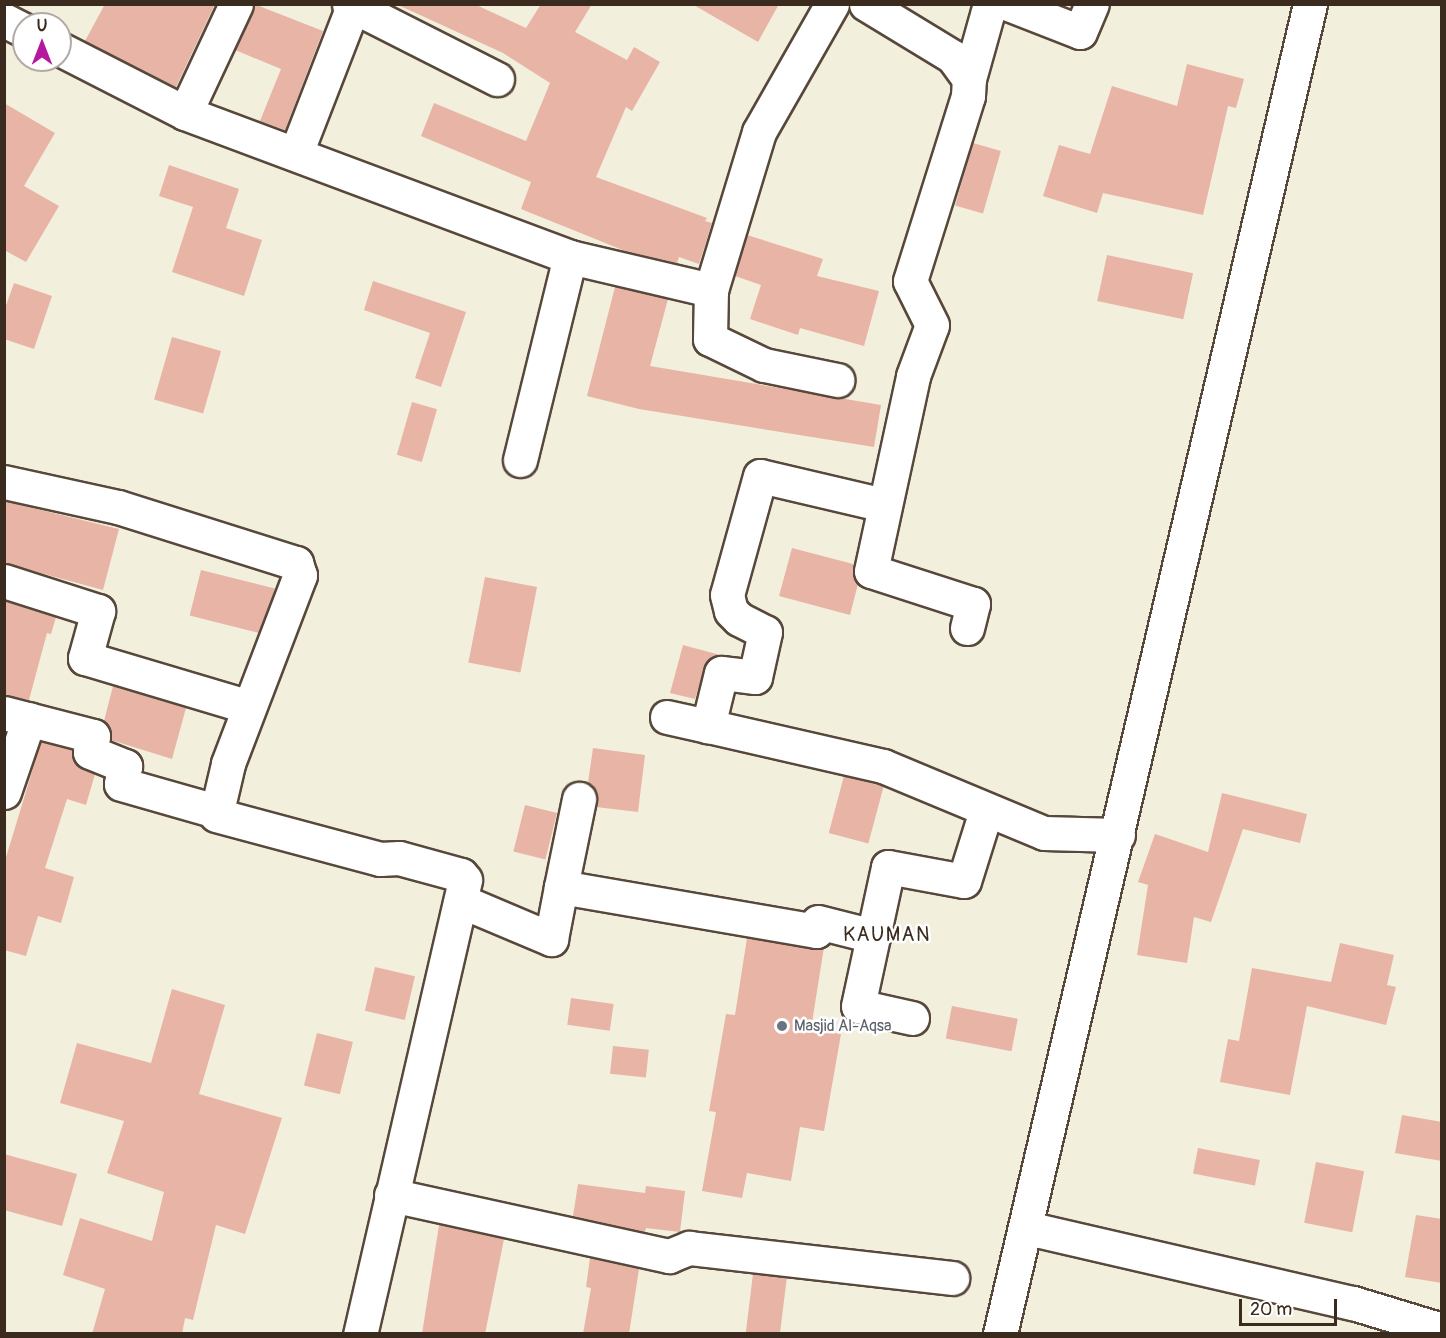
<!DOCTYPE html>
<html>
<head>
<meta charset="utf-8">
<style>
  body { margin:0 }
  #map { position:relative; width:1446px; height:1338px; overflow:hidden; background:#f3efdd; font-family:Pangolin,sans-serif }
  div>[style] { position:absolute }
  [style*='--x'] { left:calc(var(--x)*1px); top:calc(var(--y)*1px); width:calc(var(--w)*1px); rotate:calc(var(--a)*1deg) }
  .building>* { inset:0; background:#e8b4a5; transform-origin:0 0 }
  .roads { filter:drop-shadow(2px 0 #57483b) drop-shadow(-2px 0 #57483b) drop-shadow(0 2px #57483b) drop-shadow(0 -2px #57483b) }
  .minor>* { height:33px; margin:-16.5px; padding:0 16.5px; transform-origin:16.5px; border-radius:16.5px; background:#fff }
  .dots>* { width:16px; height:16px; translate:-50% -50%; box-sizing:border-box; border:3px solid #fff; border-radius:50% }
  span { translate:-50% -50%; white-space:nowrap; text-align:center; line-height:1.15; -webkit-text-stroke:5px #fff; paint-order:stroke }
  .worship-label { font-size:16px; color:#5b616d }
  .left { translate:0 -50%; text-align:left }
  .quarter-label { font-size:20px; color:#3b2a1e; letter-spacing:1.5px }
  .frame { position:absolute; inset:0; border:6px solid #3b2a1e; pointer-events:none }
  .north { position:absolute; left:12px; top:12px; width:60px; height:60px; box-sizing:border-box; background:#fff; border:2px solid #b1aaa5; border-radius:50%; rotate:0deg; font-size:16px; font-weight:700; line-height:24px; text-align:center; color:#3b2a1e }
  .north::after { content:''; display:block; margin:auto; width:21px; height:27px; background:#b5179e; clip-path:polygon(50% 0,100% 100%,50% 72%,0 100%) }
  .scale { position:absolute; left:1239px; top:1299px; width:98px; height:27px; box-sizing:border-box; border:3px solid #3b2a1e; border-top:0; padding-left:8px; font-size:18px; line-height:21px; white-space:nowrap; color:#3b2a1e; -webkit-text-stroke:4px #fff; paint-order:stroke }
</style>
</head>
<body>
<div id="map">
  <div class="building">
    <div style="clip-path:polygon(105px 4px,215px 4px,176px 87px,85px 41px)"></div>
    <div style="clip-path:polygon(254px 4px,323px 31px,285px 130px,260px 121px,281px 69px,235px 50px)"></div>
    <div style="clip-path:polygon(396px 4px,474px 4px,526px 28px,541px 4px,592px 4px,575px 32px,627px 60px,634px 47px,660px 62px,632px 111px,626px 107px,596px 177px,707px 218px,705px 221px,712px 223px,699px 264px,679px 257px,677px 263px,625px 251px,521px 209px,531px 182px,421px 136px,434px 103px,526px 141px,550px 83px,503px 53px)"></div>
    <div style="clip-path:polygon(692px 4px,779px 4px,758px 42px)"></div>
    <div style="clip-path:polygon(1187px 64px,1244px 79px,1236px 108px,1228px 106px,1203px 215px,1103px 193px,1097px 213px,1043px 196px,1059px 145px,1090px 154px,1112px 86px,1177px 106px)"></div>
    <div style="clip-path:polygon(4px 103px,55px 133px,24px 186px,59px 206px,26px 262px,4px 250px)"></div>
    <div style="left:973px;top:143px;width:29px;height:65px;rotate:16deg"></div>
    <div style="clip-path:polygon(169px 165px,239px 189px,226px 228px,262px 240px,244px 296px,172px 272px,193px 207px,159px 196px)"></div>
    <div style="clip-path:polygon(747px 235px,823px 259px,817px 276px,879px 291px,864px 346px,800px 328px,798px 335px,750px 319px,761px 285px,735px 276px)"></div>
    <div style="left:1107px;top:255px;width:88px;height:47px;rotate:12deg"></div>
    <div style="clip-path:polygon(373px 281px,466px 312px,441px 387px,415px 378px,430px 333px,364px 310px)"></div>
    <div style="clip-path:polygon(14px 283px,52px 296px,34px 349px,4px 339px,4px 311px)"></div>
    <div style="clip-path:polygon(615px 287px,668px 299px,650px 366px,881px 405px,874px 447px,639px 409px,587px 396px)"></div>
    <div style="left:172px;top:337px;width:51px;height:65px;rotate:16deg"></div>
    <div style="left:412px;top:402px;width:26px;height:55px;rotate:16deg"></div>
    <div style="clip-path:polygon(4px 501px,119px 529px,103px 590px,4px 563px)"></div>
    <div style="clip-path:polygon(792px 548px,853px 564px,853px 576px,858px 584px,850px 615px,779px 596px)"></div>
    <div style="left:201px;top:570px;width:76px;height:47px;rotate:14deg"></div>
    <div style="left:485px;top:577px;width:53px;height:87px;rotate:11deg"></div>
    <div style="clip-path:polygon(4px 601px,56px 617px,51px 634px,47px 633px,29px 700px,4px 695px)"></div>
    <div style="clip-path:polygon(683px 645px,720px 655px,707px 661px,695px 699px,670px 693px)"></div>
    <div style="clip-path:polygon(113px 686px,186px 708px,172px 759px,111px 740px,111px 730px,104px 721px)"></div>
    <div style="clip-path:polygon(41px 742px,72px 750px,76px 765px,95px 774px,86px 805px,67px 799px,45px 868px,74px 877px,61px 923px,38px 916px,26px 956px,4px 950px,4px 864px)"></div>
    <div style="clip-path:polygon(593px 748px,645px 755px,638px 812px,596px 807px,597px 793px,588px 783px)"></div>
    <div style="left:844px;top:776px;width:41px;height:59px;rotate:15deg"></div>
    <div style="clip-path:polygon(1222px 793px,1307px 814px,1300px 843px,1243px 829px,1211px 922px,1194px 917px,1187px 963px,1137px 955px,1148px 885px,1138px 882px,1155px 834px,1208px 852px)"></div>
    <div style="left:525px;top:805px;width:33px;height:48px;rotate:14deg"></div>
    <div style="clip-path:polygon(747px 938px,813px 949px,824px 947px,811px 1029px,841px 1034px,824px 1131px,800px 1127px,791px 1181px,747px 1173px,742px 1198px,702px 1191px,716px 1112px,709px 1111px,726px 1014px,735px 1015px)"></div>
    <div style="clip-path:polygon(1340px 943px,1394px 955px,1387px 985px,1396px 987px,1386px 1025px,1307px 1006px,1290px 1095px,1220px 1082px,1228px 1039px,1239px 1041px,1252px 968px,1331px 982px)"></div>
    <div style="left:375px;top:967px;width:41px;height:45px;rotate:13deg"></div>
    <div style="clip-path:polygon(172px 989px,225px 1005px,199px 1094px,282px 1118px,245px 1234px,216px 1225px,193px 1320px,185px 1318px,182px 1334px,92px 1334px,105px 1289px,63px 1275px,80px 1218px,152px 1241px,164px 1192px,107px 1173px,124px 1121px,60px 1103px,77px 1043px,151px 1063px)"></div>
    <div style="left:571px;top:998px;width:43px;height:27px;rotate:8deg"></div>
    <div style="left:952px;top:1006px;width:67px;height:33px;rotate:11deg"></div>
    <div style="left:317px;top:1033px;width:37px;height:54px;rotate:14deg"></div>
    <div style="left:613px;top:1046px;width:36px;height:28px;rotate:6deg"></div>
    <div style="clip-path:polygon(1402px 1115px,1442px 1122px,1442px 1161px,1395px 1153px)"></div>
    <div style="left:1198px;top:1148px;width:63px;height:26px;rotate:11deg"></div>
    <div style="clip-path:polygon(4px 1154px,77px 1174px,62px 1226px,4px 1210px)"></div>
    <div style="left:1316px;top:1162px;width:49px;height:62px;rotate:11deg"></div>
    <div style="clip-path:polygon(578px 1184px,645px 1193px,646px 1186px,685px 1191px,680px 1232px,646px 1228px,645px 1232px,573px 1216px)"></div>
    <div style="clip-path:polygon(1416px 1215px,1442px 1219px,1442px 1283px,1405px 1277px)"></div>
    <div style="clip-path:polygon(439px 1225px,504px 1239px,485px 1334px,422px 1334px)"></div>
    <div style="clip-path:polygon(590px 1258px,639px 1269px,629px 1334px,583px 1334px,591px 1288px,586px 1287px)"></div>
    <div style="left:753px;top:1274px;width:34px;height:59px;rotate:7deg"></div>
  </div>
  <div class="roads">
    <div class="minor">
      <div style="--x:349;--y:4;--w:166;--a:26.9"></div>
      <div style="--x:832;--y:4;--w:147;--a:119.7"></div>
      <div style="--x:759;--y:132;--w:165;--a:106.9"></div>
      <div style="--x:711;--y:290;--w:49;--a:91.2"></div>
      <div style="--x:710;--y:339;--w:60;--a:25.7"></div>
      <div style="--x:764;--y:365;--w:75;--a:11.6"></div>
      <div style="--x:866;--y:4;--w:102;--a:31.3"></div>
      <div style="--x:953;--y:57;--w:27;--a:54"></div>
      <div style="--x:1008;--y:4;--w:77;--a:21.3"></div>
      <div style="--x:1080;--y:32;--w:30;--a:-67"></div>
      <div style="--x:4;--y:20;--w:22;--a:27"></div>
      <div style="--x:60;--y:49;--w:140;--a:27.1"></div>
      <div style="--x:185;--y:113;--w:411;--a:20.5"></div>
      <div style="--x:570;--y:257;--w:145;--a:13.2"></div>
      <div style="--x:185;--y:113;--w:120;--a:-64.9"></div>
      <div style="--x:296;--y:153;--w:158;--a:-68.8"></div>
      <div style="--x:520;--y:460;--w:209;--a:-76.2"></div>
      <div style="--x:4;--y:482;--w:117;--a:12.4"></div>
      <div style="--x:118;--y:507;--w:187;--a:17.5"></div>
      <div style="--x:296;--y:563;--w:13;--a:72"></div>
      <div style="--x:300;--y:575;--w:202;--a:110.9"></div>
      <div style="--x:228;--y:764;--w:52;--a:103.2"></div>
      <div style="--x:216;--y:815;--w:170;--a:15"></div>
      <div style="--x:380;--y:859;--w:19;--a:-3"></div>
      <div style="--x:399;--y:858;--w:64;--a:15.3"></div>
      <div style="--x:461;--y:875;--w:6;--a:51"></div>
      <div style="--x:465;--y:880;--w:466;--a:103"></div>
      <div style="--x:884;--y:505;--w:127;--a:-166.8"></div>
      <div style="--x:760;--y:476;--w:123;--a:105.5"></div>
      <div style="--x:727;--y:595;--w:16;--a:76"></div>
      <div style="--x:731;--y:611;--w:11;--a:45"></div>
      <div style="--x:739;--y:619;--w:29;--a:27"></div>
      <div style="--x:765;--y:632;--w:46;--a:102.5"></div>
      <div style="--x:755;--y:677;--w:34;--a:-173"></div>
      <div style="--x:721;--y:673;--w:55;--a:103.8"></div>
      <div style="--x:708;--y:726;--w:180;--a:12.9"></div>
      <div style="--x:883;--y:766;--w:174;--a:22.6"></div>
      <div style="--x:1044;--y:833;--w:74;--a:1.5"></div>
      <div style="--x:4;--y:581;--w:99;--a:17.7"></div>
      <div style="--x:98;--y:611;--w:49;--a:105.5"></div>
      <div style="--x:85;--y:658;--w:171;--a:16.6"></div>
      <div style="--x:967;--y:628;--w:25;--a:-76"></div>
      <div style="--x:973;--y:604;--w:107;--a:-162.1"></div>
      <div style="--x:871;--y:571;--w:199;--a:-77.8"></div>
      <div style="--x:913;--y:376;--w:54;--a:-69.6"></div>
      <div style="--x:932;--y:325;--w:49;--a:-116.6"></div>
      <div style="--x:910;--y:281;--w:194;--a:-72.6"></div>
      <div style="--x:968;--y:96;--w:17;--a:-87"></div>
      <div style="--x:969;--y:79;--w:78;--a:-74.4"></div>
      <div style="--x:4;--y:713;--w:92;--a:14.5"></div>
      <div style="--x:93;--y:736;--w:16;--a:101"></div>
      <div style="--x:90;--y:752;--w:38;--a:22"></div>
      <div style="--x:125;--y:766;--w:18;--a:103"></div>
      <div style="--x:121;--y:784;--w:99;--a:15.9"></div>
      <div style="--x:667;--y:717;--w:42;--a:12.4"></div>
      <div style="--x:4;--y:792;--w:77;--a:-71.1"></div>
      <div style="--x:561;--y:887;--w:90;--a:-78.4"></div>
      <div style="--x:461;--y:901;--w:98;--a:22.9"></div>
      <div style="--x:551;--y:939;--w:53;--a:-79.1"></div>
      <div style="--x:561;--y:887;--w:259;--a:9.8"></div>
      <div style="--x:816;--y:931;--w:9;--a:-77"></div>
      <div style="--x:818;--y:922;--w:57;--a:14.3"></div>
      <div style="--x:912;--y:1018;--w:55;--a:-167.5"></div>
      <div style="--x:858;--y:1006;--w:142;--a:-77.8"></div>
      <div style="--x:888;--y:867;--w:77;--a:10.4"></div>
      <div style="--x:964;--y:881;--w:73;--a:-72.6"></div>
      <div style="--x:391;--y:1195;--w:285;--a:12.4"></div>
      <div style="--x:669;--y:1256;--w:22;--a:-22"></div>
      <div style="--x:689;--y:1248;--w:265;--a:6.5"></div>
      <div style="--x:1027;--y:1228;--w:335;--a:13"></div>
      <div style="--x:1353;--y:1303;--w:93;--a:16.9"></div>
      <div style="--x:1000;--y:1334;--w:1366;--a:-76.88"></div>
    </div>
  </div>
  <div class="dots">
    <div style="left:782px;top:1026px;background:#6b7280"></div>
  </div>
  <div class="worship-label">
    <span class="left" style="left:794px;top:1026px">Masjid Al-Aqsa</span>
  </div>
  <div class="quarter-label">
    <span style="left:887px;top:934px">KAUMAN</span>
  </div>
  <div class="frame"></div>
  <div class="north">U</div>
  <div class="scale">20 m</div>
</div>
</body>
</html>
